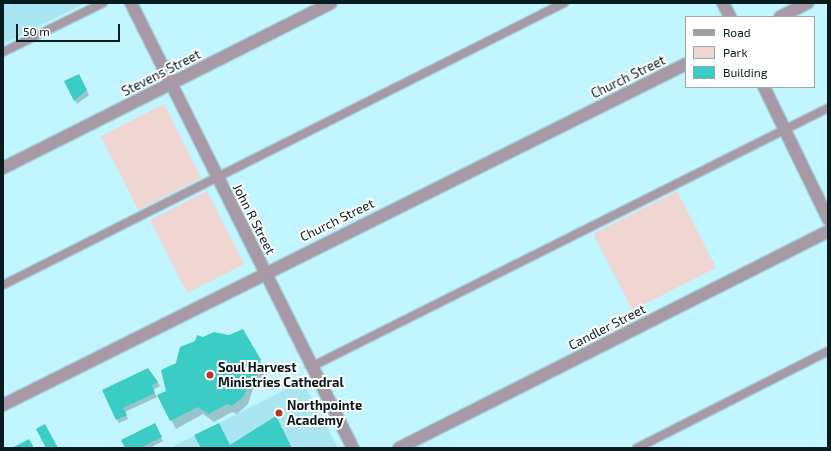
<!DOCTYPE html>
<html>
<head>
<meta charset="utf-8">
<style>
  body { margin:0 }
  #map { position:relative; width:831px; height:451px; overflow:hidden; background:#c1f5ff; font-family:"Exo 2",sans-serif }
  div>[style] { position:absolute }
  [style*='--x'] { left:calc(var(--x)*1px); top:calc(var(--y)*1px); width:calc(var(--w)*1px); rotate:calc(var(--a)*1deg) }
  .built>* { inset:0; background:#aae6f1 }
  .green>* { inset:0; background:#efd6d2; transform-origin:0 0 }
  .shadow>* { inset:0; background:#0003 }
  .building>* { inset:0; background:#3bccc6 }
  .roads { filter:drop-shadow(1px 0 #a3d2db) drop-shadow(-1px 0 #a3d2db) drop-shadow(0 1px #a3d2db) drop-shadow(0 -1px #a3d2db) }
  .lane>* { height:8px; margin:-4px; padding:0 4px; transform-origin:4px; border-radius:4px; background:#a899a6 }
  .street>* { height:12px; margin:-6px; padding:0 6px; transform-origin:6px; border-radius:6px; background:#a899a6 }
  .dots>* { width:11px; height:11px; translate:-50% -50%; box-sizing:border-box; border:2px solid #fff; border-radius:50% }
  span { translate:-50% -50%; white-space:nowrap; text-align:center; line-height:1.15; -webkit-text-stroke:4px #fff; paint-order:stroke }
  .street-label { font-size:13px; color:#081c20 }
  .poi-label { font-size:13px; color:#081c20; font-weight:700 }
  .left { translate:0 -50%; text-align:left }
  .frame { position:absolute; inset:0; border:4px solid #081c20; pointer-events:none }
  .legend { position:absolute; left:685px; top:16px; width:130px; height:72px; box-sizing:border-box; background:#fff; border:1px solid #9ca4a6; margin:0; padding:5px 7px; list-style:none; font-size:12px; color:#081c20 }
  .legend li { display:flex; align-items:center; gap:8px; height:20px }
  .legend b { width:20px; border:1px solid #9ca4a6 }
  .scale { position:absolute; left:16px; top:24px; width:104px; height:18px; box-sizing:border-box; border:2px solid #081c20; border-top:0; padding-left:5px; font-size:12px; line-height:14px; white-space:nowrap; color:#081c20; -webkit-text-stroke:3px #fff; paint-order:stroke }
</style>
</head>
<body>
<div id="map">
  <div class="built">
    <div style="clip-path:polygon(3px 3px,86px 3px,3px 44px)"></div>
    <div style="clip-path:polygon(302px 381px,338px 448px,175px 448px,174px 446px)"></div>
  </div>
  <div class="green">
    <div style="left:164px;top:104px;width:83px;height:71px;rotate:63deg"></div>
    <div style="left:207px;top:191px;width:82px;height:64px;rotate:63deg"></div>
    <div style="left:677px;top:191px;width:86px;height:94px;rotate:63deg"></div>
  </div>
  <div class="shadow">
    <div style="clip-path:polygon(81px 79px,89px 95px,77px 104px,75px 100px)"></div>
    <div style="clip-path:polygon(242px 330px,265px 369px,262px 370px,267px 380px,254px 386px,248px 404px,237px 414px,232px 412px,214px 422px,203px 414px,176px 429px,158px 396px,168px 391px,177px 363px,203px 338px,229px 336px)"></div>
    <div style="clip-path:polygon(155px 378px,160px 386px,153px 390px,157px 397px,125px 412px,128px 419px,119px 423px,103px 391px)"></div>
    <div style="clip-path:polygon(154px 425px,163px 441px,150px 448px,126px 448px)"></div>
  </div>
  <div class="building">
    <div style="clip-path:polygon(79px 74px,87px 90px,74px 101px,64px 81px)"></div>
    <div style="clip-path:polygon(243px 329px,261px 360px,259px 362px,264px 372px,250px 378px,244px 396px,232px 406px,227px 404px,209px 414px,198px 407px,170px 421px,157px 395px,166px 391px,161px 370px,176px 363px,180px 347px,195px 341px,197px 335px,203px 337px,214px 332px,229px 335px)"></div>
    <div style="clip-path:polygon(148px 368px,158px 382px,152px 385px,155px 393px,123px 408px,127px 415px,116px 420px,102px 390px)"></div>
    <div style="clip-path:polygon(276px 416px,292px 448px,201px 448px,194px 435px,219px 423px,230px 445px)"></div>
    <div style="clip-path:polygon(155px 423px,162px 437px,140px 448px,125px 448px,121px 440px)"></div>
    <div style="clip-path:polygon(45px 424px,58px 448px,46px 448px,36px 429px)"></div>
    <div style="clip-path:polygon(29px 439px,34px 448px,12px 448px)"></div>
  </div>
  <div class="roads">
    <div class="lane">
      <div style="--x:3;--y:52;--w:111;--a:-26.1"></div>
      <div style="--x:3;--y:285;--w:628;--a:-26.69"></div>
      <div style="--x:313;--y:366;--w:576;--a:-26.61"></div>
      <div style="--x:637;--y:448;--w:214;--a:-26.9"></div>
    </div>
    <div class="street">
      <div style="--x:131;--y:3;--w:497;--a:63.5"></div>
      <div style="--x:723;--y:3;--w:16;--a:63"></div>
      <div style="--x:780;--y:17;--w:31;--a:-27"></div>
      <div style="--x:764;--y:87;--w:147;--a:64.1"></div>
      <div style="--x:3;--y:168;--w:367;--a:-26.7"></div>
      <div style="--x:3;--y:405;--w:763;--a:-26.53"></div>
      <div style="--x:399;--y:448;--w:481;--a:-26.8"></div>
    </div>
  </div>
  <div class="dots">
    <div style="left:210px;top:375px;background:#bf3221"></div>
    <div style="left:279px;top:413px;background:#bf3221"></div>
  </div>
  <div class="street-label">
    <span style="left:161px;top:73px;rotate:-27deg">Stevens Street</span>
    <span style="left:628px;top:77px;rotate:-26deg">Church Street</span>
    <span style="left:254px;top:219px;rotate:63deg">John R Street</span>
    <span style="left:337px;top:220px;rotate:-26deg">Church Street</span>
    <span style="left:607px;top:327px;rotate:-27deg">Candler Street</span>
  </div>
  <div class="poi-label">
    <span class="left" style="left:218px;top:375px">Soul Harvest<br>Ministries Cathedral</span>
    <span class="left" style="left:287px;top:413px">Northpointe<br>Academy</span>
  </div>
  <div class="frame"></div>
  <ul class="legend">
  <li><b style="height:5px;background:#a899a6"></b>Road</li>
  <li><b style="height:11px;background:#efd6d2"></b>Park</li>
  <li><b style="height:11px;background:#3bccc6"></b>Building</li>
  </ul>
  <div class="scale">50 m</div>
</div>
</body>
</html>
